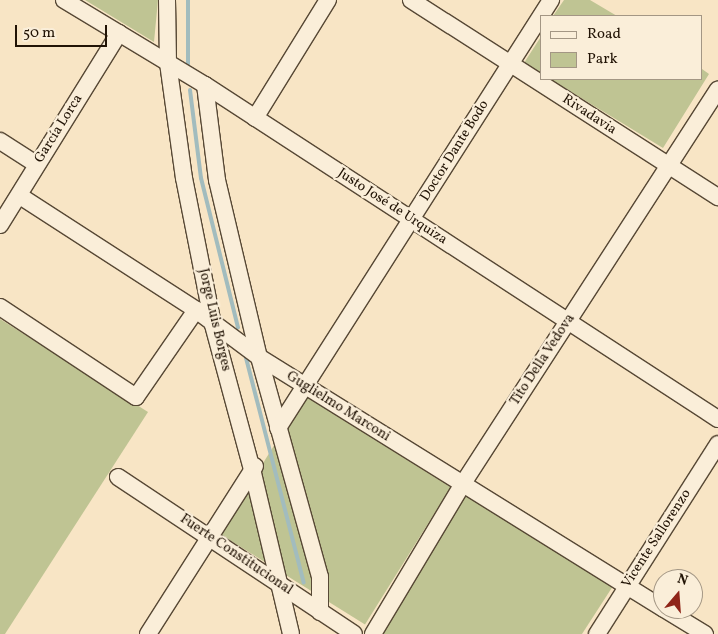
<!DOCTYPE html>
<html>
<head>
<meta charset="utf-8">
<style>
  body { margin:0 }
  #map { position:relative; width:718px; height:634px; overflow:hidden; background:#f8e5c5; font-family:Vollkorn,serif }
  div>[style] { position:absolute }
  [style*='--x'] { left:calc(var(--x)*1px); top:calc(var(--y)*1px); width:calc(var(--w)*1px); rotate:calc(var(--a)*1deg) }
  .green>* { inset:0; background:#bfc493; transform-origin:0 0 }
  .stream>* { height:4px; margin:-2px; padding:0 2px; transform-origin:2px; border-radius:2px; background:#a2bcbe }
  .roads { filter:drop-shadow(1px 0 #574835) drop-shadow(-1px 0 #574835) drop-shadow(0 1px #574835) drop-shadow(0 -1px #574835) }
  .minor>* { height:16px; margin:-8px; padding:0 8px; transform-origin:8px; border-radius:8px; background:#faeed9 }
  span { translate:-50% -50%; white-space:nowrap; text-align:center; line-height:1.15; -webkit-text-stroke:4.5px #faeed9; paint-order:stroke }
  .street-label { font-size:14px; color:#211305 }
  .legend { position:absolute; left:540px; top:15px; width:162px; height:65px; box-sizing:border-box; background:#faeed9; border:1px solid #a39684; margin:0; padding:6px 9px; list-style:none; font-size:15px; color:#211305 }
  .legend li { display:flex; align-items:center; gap:10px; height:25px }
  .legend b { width:25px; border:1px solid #a39684 }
  .north { position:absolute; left:653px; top:569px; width:50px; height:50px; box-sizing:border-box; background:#faeed9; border:1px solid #a39684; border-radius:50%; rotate:18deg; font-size:14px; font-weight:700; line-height:20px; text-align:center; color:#211305 }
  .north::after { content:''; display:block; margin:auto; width:18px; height:22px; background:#8f2418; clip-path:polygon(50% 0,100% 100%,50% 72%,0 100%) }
  .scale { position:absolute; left:15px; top:25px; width:92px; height:22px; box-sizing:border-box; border:2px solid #211305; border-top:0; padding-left:6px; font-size:15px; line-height:18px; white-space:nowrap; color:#211305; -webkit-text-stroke:4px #faeed9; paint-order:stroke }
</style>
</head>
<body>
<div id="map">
  <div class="green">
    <div style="clip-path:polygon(85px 0,158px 0,154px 42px)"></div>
    <div style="clip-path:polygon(564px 0,590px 0,617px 16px,553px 16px)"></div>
    <div style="clip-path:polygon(542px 35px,542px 74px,524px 63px)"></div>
    <div style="clip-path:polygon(702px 69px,709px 74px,663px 148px,550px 79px,702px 79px)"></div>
    <div style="clip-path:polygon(0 319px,148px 412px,5px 634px,0 634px)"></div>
    <div style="left:305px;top:396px;width:172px;height:162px;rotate:32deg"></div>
    <div style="clip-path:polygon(466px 495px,613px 586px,582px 634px,380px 634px)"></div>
  </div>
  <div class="stream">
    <div style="--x:188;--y:0;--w:65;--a:90"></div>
    <div style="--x:190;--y:90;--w:89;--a:82.9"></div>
    <div style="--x:201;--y:178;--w:154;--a:76.1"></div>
    <div style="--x:245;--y:354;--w:236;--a:75.6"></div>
  </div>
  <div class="roads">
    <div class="minor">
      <div style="--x:64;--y:0;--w:165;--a:31.1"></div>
      <div style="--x:205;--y:85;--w:612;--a:33.07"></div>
      <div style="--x:167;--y:0;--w:63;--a:89.1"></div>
      <div style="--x:168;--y:63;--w:116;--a:82.1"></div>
      <div style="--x:184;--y:178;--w:150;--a:78.8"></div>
      <div style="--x:213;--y:325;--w:153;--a:74.9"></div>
      <div style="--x:253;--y:473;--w:165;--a:76.7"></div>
      <div style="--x:411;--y:0;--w:365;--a:32.7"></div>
      <div style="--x:205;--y:85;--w:96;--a:82.8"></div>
      <div style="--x:217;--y:180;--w:182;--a:76.7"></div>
      <div style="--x:259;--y:357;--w:228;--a:74.5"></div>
      <div style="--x:320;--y:577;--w:35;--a:90"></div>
      <div style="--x:255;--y:118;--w:139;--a:-58.3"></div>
      <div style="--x:0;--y:141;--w:43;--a:32.6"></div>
      <div style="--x:20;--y:196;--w:210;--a:32.9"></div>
      <div style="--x:196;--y:310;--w:79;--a:36.7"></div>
      <div style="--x:259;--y:357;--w:476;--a:31.9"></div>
      <div style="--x:0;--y:225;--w:226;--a:-58.2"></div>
      <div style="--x:0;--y:307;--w:163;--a:33.5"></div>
      <div style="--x:136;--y:397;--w:106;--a:-55.4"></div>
      <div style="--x:278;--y:428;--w:508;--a:-57.47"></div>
      <div style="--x:118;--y:477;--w:283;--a:33.6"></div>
      <div style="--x:664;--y:609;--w:48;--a:31.4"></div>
      <div style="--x:148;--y:634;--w:199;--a:-57.5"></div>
      <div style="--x:373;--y:634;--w:174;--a:-59.1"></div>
      <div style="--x:462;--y:485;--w:471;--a:-57.1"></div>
      <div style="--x:597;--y:634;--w:225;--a:-57.5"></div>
    </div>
  </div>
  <div class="street-label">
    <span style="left:589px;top:115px;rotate:33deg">Rivadavia</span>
    <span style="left:59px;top:129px;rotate:-58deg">García Lorca</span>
    <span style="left:455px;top:151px;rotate:-58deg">Doctor Dante Bodo</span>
    <span style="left:392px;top:207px;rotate:33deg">Justo José de Urquiza</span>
    <span style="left:214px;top:320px;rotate:77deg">Jorge Luis Borges</span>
    <span style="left:543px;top:360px;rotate:-57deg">Tito Della Vedova</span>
    <span style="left:338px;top:407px;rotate:32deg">Guglielmo Marconi</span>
    <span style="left:657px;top:539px;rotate:-57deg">Vicente Sallorenzo</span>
    <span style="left:236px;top:555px;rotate:34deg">Fuerte Constitucional</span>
  </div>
  <ul class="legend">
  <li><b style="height:6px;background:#faeed9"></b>Road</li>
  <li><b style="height:14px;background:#bfc493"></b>Park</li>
  </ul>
  <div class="north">N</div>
  <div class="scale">50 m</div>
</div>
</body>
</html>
